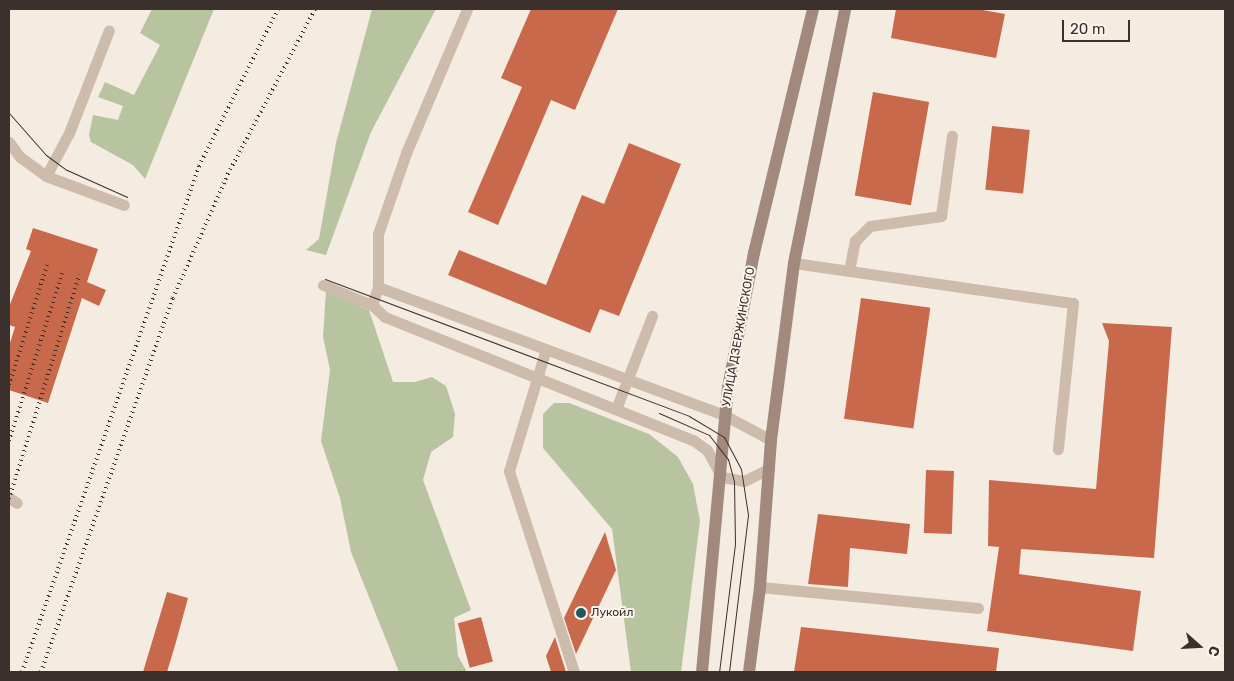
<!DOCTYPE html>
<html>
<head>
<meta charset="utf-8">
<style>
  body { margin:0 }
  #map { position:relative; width:1234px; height:681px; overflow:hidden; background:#f4ebe1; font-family:Rubik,sans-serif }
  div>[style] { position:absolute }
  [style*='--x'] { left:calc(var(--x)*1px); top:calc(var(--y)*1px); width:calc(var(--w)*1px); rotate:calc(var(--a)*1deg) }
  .green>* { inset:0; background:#b8c4a0 }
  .building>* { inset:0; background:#c8694b; transform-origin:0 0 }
  .service>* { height:11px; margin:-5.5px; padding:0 5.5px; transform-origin:5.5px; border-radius:5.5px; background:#cdbbac }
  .secondary>* { height:12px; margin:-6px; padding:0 6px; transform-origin:6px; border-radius:6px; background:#a18a7d }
  .tram>* { height:1px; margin:-0.5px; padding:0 0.5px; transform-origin:0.5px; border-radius:0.5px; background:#3b302b }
  .rail>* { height:4px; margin-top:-2px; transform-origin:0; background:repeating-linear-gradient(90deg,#3b302b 0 1px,transparent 0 5px) }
  .dots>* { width:14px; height:14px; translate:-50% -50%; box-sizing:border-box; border:2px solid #fbf5ee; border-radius:50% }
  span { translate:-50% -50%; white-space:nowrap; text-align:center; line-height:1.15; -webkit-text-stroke:4px #fbf5ee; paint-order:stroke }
  .street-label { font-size:12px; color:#3b302b }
  .poi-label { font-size:12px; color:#3b302b }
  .left { translate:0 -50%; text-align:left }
  .frame { position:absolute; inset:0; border:10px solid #3b302b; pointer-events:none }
  .north { position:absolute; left:1174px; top:621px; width:50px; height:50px; -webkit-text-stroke:4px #fbf5ee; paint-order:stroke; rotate:109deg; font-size:14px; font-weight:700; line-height:20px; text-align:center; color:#3b302b }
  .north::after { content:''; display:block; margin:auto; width:18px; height:22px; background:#3b302b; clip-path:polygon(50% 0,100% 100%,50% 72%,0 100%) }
  .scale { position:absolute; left:1062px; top:20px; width:68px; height:22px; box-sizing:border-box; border:2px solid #3b302b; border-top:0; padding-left:6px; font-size:15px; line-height:18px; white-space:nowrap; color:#3b302b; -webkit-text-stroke:4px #fbf5ee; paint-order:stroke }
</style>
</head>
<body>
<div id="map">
  <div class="green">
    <div style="clip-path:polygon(152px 9px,214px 9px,145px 179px,133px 165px,91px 142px,89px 135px,93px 115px,118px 120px,123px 106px,98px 97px,105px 82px,134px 95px,160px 45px,140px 33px)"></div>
    <div style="clip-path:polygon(372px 9px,436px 9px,371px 132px,326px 255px,306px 250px,319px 239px,336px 143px)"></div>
    <div style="clip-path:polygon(326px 291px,369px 310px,393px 382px,415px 382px,432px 377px,446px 386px,455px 414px,453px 437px,431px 452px,423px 480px,471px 610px,454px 618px,458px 656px,467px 672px,399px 672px,351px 552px,340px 498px,321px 441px,330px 370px,323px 337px)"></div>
    <div style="clip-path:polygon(554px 403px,569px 403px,649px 434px,678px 457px,693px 484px,700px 521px,681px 672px,631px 672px,612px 529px,543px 448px,543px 414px)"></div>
  </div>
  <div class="building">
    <div style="clip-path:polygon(531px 9px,618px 9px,575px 110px,551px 100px,498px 225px,468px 212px,522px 87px,501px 78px)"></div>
    <div style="clip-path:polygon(896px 9px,977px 9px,1005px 14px,996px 58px,891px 38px)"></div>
    <div style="left:873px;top:92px;width:57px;height:105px;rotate:10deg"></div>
    <div style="left:992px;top:126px;width:38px;height:64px;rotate:6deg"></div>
    <div style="clip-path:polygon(629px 143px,681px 164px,619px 316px,600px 309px,590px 333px,448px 275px,459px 250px,546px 285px,582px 195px,604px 204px)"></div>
    <div style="clip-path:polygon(33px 228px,98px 249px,87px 282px,106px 290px,99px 306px,82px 298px,48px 403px,9px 390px,9px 346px,15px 327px,9px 325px,9px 307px,31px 251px,26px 249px)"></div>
    <div style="left:861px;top:298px;width:70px;height:122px;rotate:8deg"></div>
    <div style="clip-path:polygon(1102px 323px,1172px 327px,1154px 558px,1021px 549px,1019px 574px,1141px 591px,1133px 651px,987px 631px,999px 547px,988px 546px,989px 480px,1096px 489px,1109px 341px)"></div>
    <div style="left:926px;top:470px;width:28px;height:63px;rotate:2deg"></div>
    <div style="clip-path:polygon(818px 514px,910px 524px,907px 554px,850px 548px,848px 587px,808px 584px)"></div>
    <div style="clip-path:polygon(605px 532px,616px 570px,576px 654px,564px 618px)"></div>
    <div style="clip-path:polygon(167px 592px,188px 598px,176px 642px,167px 672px,143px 672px)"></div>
    <div style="left:481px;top:617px;width:46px;height:24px;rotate:75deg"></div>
    <div style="clip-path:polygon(801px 627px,999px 648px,996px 672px,794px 672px)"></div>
    <div style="clip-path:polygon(555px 637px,566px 672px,551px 672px,546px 656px)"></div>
  </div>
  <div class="service">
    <div style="--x:9;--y:142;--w:19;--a:54"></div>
    <div style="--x:20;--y:157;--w:32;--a:36"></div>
    <div style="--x:46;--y:176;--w:49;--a:-61.9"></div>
    <div style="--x:69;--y:133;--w:110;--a:-68.8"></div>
    <div style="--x:46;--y:176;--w:83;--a:20.4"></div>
    <div style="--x:794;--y:263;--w:282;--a:8.2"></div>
    <div style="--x:1073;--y:303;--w:147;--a:95.9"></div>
    <div style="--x:849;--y:271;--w:31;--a:-79"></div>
    <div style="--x:855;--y:241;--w:21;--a:-45"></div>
    <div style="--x:870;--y:226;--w:72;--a:-8"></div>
    <div style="--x:941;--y:216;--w:81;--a:-82.2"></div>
    <div style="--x:323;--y:285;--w:53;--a:22.2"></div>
    <div style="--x:372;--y:305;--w:18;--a:43"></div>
    <div style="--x:385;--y:317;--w:332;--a:21.8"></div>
    <div style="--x:693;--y:440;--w:17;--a:36"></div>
    <div style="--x:707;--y:450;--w:31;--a:61"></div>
    <div style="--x:722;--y:477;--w:22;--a:10"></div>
    <div style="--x:744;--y:481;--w:28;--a:-26"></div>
    <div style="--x:378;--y:287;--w:371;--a:20.3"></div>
    <div style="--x:726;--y:416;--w:51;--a:28.1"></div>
    <div style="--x:372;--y:305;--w:19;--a:-72"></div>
    <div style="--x:378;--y:287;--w:53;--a:-90"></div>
    <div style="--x:378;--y:234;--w:86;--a:-70.9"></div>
    <div style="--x:406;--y:153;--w:156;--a:-67"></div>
    <div style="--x:546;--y:349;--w:127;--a:106.9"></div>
    <div style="--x:509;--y:471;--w:211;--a:72.1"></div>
    <div style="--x:616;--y:409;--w:100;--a:-68.8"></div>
    <div style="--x:9;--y:498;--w:9;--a:32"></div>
    <div style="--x:760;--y:587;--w:219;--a:5.5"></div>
  </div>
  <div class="secondary">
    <div style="--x:702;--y:672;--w:285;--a:-84.8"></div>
    <div style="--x:728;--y:388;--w:137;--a:-79.1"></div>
    <div style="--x:754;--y:253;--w:251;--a:-76.4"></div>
    <div style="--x:749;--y:672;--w:86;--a:-82.6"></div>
    <div style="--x:760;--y:587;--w:147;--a:-85.7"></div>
    <div style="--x:771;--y:440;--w:178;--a:-82.6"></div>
    <div style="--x:794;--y:263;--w:259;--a:-78.6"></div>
  </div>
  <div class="tram">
    <div style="--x:9;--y:113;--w:56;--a:48.6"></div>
    <div style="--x:46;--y:155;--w:26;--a:36"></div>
    <div style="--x:67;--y:170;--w:66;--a:24.2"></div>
    <div style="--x:325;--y:279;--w:389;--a:20.6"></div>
    <div style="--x:689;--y:416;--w:41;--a:31"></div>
    <div style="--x:724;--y:437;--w:36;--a:62"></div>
    <div style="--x:741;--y:469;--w:47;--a:81.3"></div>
    <div style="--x:748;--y:515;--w:158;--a:96.9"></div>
    <div style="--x:659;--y:413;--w:55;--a:23.7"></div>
    <div style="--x:709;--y:435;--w:31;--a:52"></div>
    <div style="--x:728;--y:459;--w:23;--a:75"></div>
    <div style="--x:734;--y:481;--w:63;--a:89.1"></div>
    <div style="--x:735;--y:544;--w:129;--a:97.1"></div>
  </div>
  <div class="rail">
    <div style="--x:9;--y:385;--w:126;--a:-72.4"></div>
    <div style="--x:9;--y:441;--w:178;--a:-72.4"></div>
    <div style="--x:9;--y:499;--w:235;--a:-72.6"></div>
    <div style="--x:22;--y:672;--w:536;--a:-70.72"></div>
    <div style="--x:199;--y:166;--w:176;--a:-63.3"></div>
    <div style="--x:41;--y:672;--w:397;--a:-70.6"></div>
    <div style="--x:173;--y:298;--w:136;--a:-66.1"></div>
    <div style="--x:228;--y:174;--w:187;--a:-62.2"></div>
  </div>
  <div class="dots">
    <div style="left:581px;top:613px;background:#1f5a5e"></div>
  </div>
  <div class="street-label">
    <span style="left:739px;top:337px;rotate:-80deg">УЛИЦА ДЗЕРЖИНСКОГО</span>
  </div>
  <div class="poi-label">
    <span class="left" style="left:591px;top:613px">Лукойл</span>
  </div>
  <div class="frame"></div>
  <div class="north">С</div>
  <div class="scale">20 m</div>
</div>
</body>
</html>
